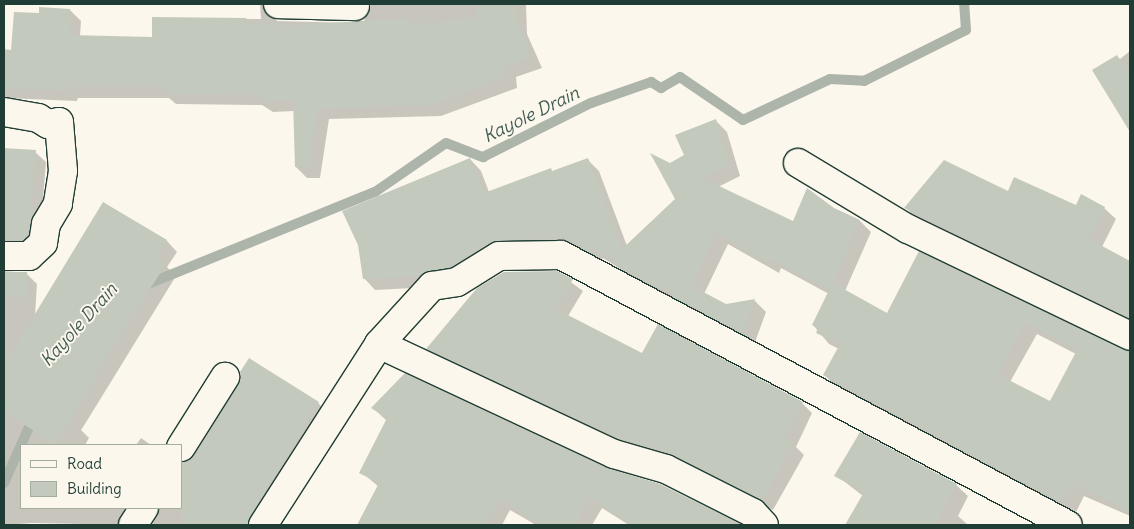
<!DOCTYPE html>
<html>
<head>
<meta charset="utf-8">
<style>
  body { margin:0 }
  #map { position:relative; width:1134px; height:529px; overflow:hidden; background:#fbf7ec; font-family:Delius,sans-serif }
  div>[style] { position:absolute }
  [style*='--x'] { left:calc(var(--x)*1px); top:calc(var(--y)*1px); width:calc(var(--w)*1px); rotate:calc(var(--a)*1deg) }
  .shadow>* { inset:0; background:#0003 }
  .stream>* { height:10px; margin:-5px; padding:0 5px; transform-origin:5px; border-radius:5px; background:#adb4aa }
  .building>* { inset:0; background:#c4c9be; transform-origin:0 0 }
  .roads { filter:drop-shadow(1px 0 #1f3d34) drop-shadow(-1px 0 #1f3d34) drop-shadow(0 1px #1f3d34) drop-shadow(0 -1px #1f3d34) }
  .street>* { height:28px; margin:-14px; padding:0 14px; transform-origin:14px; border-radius:14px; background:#fbf7ec }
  span { translate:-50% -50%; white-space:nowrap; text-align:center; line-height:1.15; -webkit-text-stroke:4px #fbf7ec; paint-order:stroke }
  .water-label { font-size:18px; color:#425b52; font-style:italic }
  .frame { position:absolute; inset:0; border:5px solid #1f3d34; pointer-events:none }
  .legend { position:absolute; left:20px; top:444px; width:162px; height:65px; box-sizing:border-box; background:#fbf7ec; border:1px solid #a3ada2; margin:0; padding:6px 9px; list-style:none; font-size:15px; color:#1f3d34 }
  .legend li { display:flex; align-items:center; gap:10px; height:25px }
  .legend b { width:25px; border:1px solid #a3ada2 }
</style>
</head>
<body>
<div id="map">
  <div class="shadow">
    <div style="clip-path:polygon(260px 4px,279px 4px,273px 15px,277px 21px,355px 23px,364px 21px,371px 4px,526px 4px,527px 34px,542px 68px,516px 77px,517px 88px,441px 116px,329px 119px,320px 178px,307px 178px,296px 167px,294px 111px,273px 112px,262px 105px,176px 104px,169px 98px,78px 98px,77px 101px,4px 98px,4px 51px,13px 51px,40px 15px,70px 10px,81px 21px,80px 36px,153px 38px,153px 18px,261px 19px)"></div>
    <div style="clip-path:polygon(1130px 51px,1130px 123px,1120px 113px,1117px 57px,1120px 59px)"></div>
    <div style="clip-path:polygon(evenodd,715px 120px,727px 132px,740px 176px,718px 187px,793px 223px,833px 209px,860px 221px,871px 232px,845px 291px,888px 315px,919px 253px,1130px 352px,1130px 516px,1084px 496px,1075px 514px,836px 387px,825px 375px,839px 349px,829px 344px,813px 325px,829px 294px,781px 268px,779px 273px,728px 244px,704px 294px,726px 306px,755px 301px,766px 312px,754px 345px,679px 302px,663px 296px,603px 258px,601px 263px,573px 250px,432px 287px,375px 290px,364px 278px,470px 159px,481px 171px,489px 192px,550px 169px,553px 172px,588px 160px,599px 171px,627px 246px,677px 200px,670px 164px,686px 155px,715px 120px,1037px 334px,1076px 354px,1050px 402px,1010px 382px,1037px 334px)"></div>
    <div style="clip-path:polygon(4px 149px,35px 152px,46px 162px,39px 246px,4px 259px)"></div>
    <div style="clip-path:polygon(1009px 192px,1076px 206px,1104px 208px,1116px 219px,1102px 247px,1130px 262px,1130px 324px,917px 219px,906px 208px)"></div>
    <div style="clip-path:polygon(103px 204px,167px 241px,177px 252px,167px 267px,176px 276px,85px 424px,81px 430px,89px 438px,85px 445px,21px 445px,21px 508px,146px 508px,134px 525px,32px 523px,4px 525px,4px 271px,26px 273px,37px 284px,35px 316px)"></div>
    <div style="clip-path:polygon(557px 272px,583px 291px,568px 316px,643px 355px,802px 403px,812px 413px,796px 447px,804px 455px,773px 510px,684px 465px,631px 449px,438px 359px,428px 349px)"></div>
    <div style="clip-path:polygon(239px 386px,318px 403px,329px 414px,263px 525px,152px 525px,160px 508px,181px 508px,181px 462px,189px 462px)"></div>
    <div style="clip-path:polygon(373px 408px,660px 485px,735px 525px,629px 525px,602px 508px,592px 525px,536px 525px,510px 510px,502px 525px,359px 525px,379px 487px,361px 472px,387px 421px)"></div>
    <div style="clip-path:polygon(141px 438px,151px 445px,136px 445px)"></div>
    <div style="clip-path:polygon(836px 475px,956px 485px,968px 496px,958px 516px,968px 525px,847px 525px,863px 496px)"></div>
  </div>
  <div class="stream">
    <div style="--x:143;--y:286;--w:250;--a:-22.1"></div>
    <div style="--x:375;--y:192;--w:86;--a:-34.6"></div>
    <div style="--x:446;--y:143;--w:40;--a:21"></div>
    <div style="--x:483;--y:157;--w:121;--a:-26.6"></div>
    <div style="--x:591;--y:103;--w:64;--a:-19.3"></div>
    <div style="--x:651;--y:82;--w:12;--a:31"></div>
    <div style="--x:661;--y:88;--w:22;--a:-30"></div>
    <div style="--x:680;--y:77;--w:76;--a:34.3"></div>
    <div style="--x:743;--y:120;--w:96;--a:-25.2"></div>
    <div style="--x:830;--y:79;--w:34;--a:3"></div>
    <div style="--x:864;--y:81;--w:114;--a:-26.6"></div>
    <div style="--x:966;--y:30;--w:26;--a:-94"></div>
    <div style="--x:4;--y:483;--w:73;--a:-65.9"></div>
  </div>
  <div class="building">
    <div style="clip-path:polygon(474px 4px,516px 4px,517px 22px,532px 57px,505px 66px,507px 77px,429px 106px,318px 108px,309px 168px,295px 167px,293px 100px,261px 102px,260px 96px,250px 95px,163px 94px,163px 87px,67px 87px,67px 91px,4px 88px,4px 49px,11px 50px,14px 12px,39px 13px,39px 7px,70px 9px,69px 35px,152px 37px,152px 17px,246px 18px,246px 24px,281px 23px,281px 26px,410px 18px,411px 25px,478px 16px)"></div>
    <div style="clip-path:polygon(1117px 55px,1130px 76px,1130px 132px,1092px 70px)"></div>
    <div style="clip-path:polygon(evenodd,716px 119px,729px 165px,702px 178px,793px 221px,807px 188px,834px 208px,860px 220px,833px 283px,887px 313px,919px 251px,1130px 351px,1130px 510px,1072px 485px,1064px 504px,823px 375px,840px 344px,816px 333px,818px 328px,812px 325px,829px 290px,769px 258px,768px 263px,716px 233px,692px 286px,726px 304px,755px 299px,743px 334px,673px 297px,675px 293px,651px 285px,592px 248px,589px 252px,561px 239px,498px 240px,451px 267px,420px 276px,363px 279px,358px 245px,342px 211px,470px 158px,484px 193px,551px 168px,552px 171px,588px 158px,622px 249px,675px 199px,650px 153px,670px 163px,684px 155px,675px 135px,716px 119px,1026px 323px,1077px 350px,1050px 401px,997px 374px,1026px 323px)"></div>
    <div style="clip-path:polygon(4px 148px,36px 150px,30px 222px,28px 235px,23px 240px,4px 240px)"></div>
    <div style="clip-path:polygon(944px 160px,1008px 191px,1014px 177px,1076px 205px,1081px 194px,1105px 207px,1089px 239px,1130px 261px,1130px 319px,904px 208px)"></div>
    <div style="clip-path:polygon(103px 202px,167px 240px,156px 257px,166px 264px,94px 377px,96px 379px,55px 445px,4px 411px,4px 365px)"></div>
    <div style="clip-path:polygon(557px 271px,573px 279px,556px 309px,642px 353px,658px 324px,803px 402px,785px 438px,794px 443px,762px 501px,673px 455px,620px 439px,426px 349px,477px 288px,504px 272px)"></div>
    <div style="left:4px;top:272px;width:23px;height:25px"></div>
    <div style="clip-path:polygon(249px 358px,319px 402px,246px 525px,181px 525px,181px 462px,194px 455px,238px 385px,240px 372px)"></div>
    <div style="clip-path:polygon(405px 373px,608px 468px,660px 484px,743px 525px,633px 525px,591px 498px,575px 525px,542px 525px,499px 500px,485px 525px,357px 525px,379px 483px,359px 473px,387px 418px,371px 408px)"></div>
    <div style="clip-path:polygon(860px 432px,957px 484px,936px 525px,845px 525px,864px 492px,834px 476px)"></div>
  </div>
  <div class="roads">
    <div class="street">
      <div style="--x:278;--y:4;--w:77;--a:1.5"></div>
      <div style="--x:4;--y:112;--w:35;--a:10"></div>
      <div style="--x:38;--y:118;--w:12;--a:31"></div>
      <div style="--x:48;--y:124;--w:11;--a:-10"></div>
      <div style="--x:59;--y:122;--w:49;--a:85.3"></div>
      <div style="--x:63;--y:171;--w:33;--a:99"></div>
      <div style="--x:58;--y:204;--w:23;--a:121"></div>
      <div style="--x:46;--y:224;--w:19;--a:99"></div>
      <div style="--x:43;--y:243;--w:19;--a:137"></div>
      <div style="--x:29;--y:256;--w:25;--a:180"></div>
      <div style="--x:798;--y:163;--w:128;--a:31"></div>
      <div style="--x:908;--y:229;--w:246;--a:25.7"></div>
      <div style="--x:379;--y:344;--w:259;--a:25.1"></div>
      <div style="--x:614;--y:454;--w:54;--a:16.1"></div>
      <div style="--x:666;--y:469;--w:97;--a:26.8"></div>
      <div style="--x:753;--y:513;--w:16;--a:47"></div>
      <div style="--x:181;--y:447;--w:83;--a:-57.8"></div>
      <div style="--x:133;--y:525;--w:20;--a:-57"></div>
      <div style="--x:263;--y:525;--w:215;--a:-57.3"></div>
      <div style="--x:379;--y:344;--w:79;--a:-47.6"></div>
      <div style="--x:432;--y:286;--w:25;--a:-9"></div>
      <div style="--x:457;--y:282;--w:49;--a:-31.8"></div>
      <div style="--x:499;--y:256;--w:62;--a:-0.9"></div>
      <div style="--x:561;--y:255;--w:574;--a:28.04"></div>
    </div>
  </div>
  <div class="water-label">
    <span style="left:531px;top:115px;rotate:-26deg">Kayole Drain</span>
    <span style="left:79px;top:325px;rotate:-48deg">Kayole Drain</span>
  </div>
  <div class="frame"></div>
  <ul class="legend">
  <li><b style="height:6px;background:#fbf7ec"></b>Road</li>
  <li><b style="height:14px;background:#c4c9be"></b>Building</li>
  </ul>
</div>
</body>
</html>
